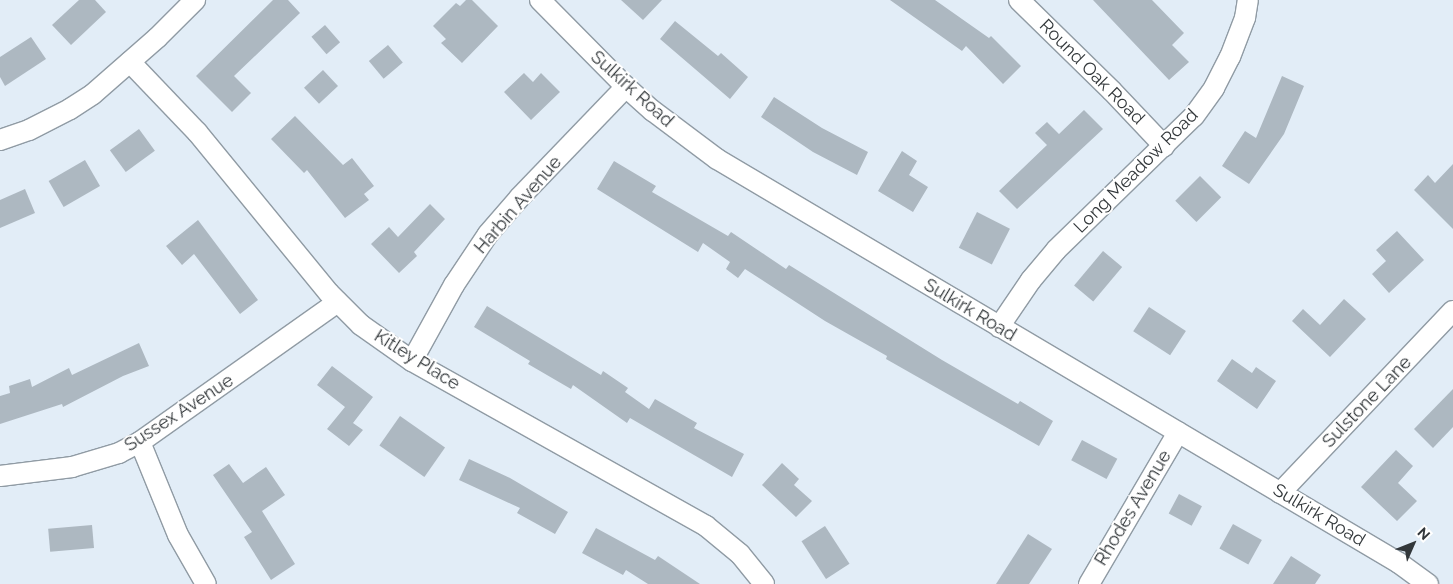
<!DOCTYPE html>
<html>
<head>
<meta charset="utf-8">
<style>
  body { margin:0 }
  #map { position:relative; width:1453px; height:584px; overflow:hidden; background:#e2edf7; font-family:Raleway,sans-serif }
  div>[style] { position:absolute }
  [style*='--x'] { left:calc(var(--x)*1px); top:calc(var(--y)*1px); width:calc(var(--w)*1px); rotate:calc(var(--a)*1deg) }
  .building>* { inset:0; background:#adb8c1; transform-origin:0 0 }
  .roads { filter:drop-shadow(1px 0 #909ba4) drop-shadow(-1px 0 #909ba4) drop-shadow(0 1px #909ba4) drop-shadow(0 -1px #909ba4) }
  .minor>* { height:20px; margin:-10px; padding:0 10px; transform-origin:10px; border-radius:10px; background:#fff }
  span { translate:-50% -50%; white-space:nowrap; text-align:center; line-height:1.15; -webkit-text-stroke:4px #fff; paint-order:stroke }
  .street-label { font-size:18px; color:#32373a }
  .north { position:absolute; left:1388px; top:519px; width:50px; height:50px; -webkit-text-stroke:4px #fff; paint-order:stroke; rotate:46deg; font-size:14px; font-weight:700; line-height:20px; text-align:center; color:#32373a }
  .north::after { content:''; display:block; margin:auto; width:18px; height:22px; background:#32373a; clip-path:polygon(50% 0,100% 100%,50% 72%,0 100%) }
</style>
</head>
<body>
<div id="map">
  <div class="building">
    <div style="clip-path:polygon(79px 0,95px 0,106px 12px,71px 45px,52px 25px)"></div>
    <div style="clip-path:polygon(273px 0,288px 0,300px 13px,234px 76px,251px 93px,232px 112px,196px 76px)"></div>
    <div style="clip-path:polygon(466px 0,472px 0,498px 26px,462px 63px,441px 43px,446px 39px,433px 26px,456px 3px,460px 6px)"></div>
    <div style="clip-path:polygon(621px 0,662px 0,643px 20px)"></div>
    <div style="clip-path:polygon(890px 0,935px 0,989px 38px,991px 36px,1021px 66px,1003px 84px,966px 46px,962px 51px)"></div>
    <div style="clip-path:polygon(1093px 0,1152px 0,1184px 33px,1172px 45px,1189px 62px,1169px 80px)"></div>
    <div style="clip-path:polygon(675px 21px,718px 56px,721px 53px,748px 77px,730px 99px,660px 39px)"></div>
    <div style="left:325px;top:25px;width:23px;height:18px;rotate:49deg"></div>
    <div style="clip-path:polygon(31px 37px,46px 59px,5px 86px,0 77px,0 57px)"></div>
    <div style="left:388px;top:45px;width:23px;height:25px;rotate:50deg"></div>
    <div style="left:323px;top:70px;width:22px;height:26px;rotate:47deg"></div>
    <div style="clip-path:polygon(524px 73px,533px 82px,541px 73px,560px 92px,531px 120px,504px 92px)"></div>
    <div style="clip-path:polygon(1282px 76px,1304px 86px,1284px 134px,1249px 184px,1222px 166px,1245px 131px,1256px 138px)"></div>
    <div style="clip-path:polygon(774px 97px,822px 128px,868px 152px,857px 175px,813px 152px,761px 117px)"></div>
    <div style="clip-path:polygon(1084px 110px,1103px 129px,1017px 209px,999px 191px,1047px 145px,1035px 133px,1047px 122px,1059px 134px)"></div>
    <div style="clip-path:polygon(295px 116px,343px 165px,352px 158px,374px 186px,364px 194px,369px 200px,345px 218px,307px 170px,304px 173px,271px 139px)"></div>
    <div style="left:139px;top:129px;width:27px;height:36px;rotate:54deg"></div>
    <div style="clip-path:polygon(902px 151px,917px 161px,909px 175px,928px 187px,913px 212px,878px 191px)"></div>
    <div style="left:85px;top:160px;width:30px;height:42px;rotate:60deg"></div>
    <div style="clip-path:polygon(614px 161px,656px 186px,652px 192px,728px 236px,731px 232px,786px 269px,789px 265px,942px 360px,1018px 404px,1020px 401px,1053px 421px,1039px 446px,886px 359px,887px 356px,825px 321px,745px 269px,738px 278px,726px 269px,730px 262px,703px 243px,698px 252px,597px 189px)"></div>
    <div style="clip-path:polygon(1453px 164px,1453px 229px,1414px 190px,1428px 175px,1435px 183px)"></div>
    <div style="left:1200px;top:176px;width:30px;height:35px;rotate:45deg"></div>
    <div style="clip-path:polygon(25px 189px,35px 213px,0 228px,0 200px)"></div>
    <div style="clip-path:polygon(430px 204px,445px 219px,414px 252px,417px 256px,399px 273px,371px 244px,389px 227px,398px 237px)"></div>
    <div style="left:977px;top:212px;width:37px;height:40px;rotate:27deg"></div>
    <div style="clip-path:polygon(198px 220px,258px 300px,240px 314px,194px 254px,182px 265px,166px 246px)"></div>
    <div style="clip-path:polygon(1397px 231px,1424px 260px,1389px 293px,1372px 274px,1386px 261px,1376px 250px)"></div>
    <div style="left:1103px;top:251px;width:25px;height:45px;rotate:40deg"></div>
    <div style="clip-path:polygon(1344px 299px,1366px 319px,1330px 357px,1292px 321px,1303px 309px,1320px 325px)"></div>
    <div style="clip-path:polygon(487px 306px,601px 375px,603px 371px,628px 388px,625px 392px,649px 409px,655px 399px,697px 423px,694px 428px,744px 454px,732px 477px,630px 418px,627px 423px,573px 385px,571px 389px,528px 364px,530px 361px,474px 327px)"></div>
    <div style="left:1149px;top:307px;width:44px;height:29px;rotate:33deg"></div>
    <div style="clip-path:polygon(139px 343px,149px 366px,123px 376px,63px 407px,62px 404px,0 424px,0 396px,10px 393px,9px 386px,30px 379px,32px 387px,69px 368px,72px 375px)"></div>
    <div style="clip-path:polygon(1232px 359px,1252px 373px,1256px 367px,1276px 381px,1257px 409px,1217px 381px)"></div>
    <div style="clip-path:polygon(332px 366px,373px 397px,353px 423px,363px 430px,349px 446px,327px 429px,345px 407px,317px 385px)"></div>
    <div style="clip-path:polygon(1453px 389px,1453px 427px,1433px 448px,1414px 429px)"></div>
    <div style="left:400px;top:416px;width:55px;height:36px;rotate:35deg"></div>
    <div style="left:1082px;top:440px;width:40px;height:23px;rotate:28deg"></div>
    <div style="clip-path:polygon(1396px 450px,1413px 466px,1398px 483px,1417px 501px,1397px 521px,1361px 487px)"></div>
    <div style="clip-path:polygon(469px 459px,510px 478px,568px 512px,555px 534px,517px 513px,520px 508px,459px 480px)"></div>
    <div style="clip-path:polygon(782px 463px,799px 479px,794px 485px,812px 501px,796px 517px,762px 485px)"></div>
    <div style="clip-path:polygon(229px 464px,243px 483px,266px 467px,285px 495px,262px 511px,295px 564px,271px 580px,244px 537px,252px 532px,213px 475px)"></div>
    <div style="left:1179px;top:494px;width:26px;height:22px;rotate:28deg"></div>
    <div style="left:1233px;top:524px;width:33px;height:28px;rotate:29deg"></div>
    <div style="left:92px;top:525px;width:23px;height:44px;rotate:85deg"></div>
    <div style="left:825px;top:526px;width:45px;height:28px;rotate:57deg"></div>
    <div style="clip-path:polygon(596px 528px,655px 560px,658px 556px,700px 584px,648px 584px,626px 570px,623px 575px,582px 553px)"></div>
    <div style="clip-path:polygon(1028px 534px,1052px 549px,1029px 584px,996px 584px)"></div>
    <div style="clip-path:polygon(1291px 556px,1321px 575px,1315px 584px,1273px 584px)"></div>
  </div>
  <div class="roads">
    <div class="minor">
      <div style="--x:540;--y:0;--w:122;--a:45.3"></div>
      <div style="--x:626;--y:87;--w:36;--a:42"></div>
      <div style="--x:653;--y:111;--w:80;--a:36.9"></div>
      <div style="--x:717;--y:159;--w:793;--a:30.64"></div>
      <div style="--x:1399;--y:563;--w:36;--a:36"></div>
      <div style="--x:1019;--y:0;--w:130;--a:44.4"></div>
      <div style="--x:1112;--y:91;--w:76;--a:46.6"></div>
      <div style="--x:130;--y:62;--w:97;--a:46.3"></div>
      <div style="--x:197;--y:132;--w:208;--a:50.7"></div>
      <div style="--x:329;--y:293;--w:45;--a:45"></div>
      <div style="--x:361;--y:325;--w:62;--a:35.2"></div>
      <div style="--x:412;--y:361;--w:337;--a:29.3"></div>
      <div style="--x:706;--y:526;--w:44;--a:39.5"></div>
      <div style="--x:740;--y:554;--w:38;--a:51"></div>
      <div style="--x:0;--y:140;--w:31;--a:-19"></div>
      <div style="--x:29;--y:130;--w:46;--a:-27.1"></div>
      <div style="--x:70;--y:109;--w:27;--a:-33"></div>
      <div style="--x:93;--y:94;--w:85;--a:-41.2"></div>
      <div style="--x:157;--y:38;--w:54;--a:-45"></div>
      <div style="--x:999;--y:327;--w:57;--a:-55.8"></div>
      <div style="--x:1031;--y:280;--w:39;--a:-50"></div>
      <div style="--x:1056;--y:250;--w:192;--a:-44.2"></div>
      <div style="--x:1194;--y:116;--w:34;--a:-54"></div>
      <div style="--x:1214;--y:88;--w:35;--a:-63"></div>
      <div style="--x:1230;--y:57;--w:42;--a:-69"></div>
      <div style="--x:1245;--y:18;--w:18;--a:-81"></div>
      <div style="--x:412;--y:361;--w:87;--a:-61.1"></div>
      <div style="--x:454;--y:285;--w:61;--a:-56.3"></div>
      <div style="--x:488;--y:234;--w:49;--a:-49.1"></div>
      <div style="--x:520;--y:197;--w:153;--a:-46.1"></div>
      <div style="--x:140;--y:442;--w:100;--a:67.8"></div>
      <div style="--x:178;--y:535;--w:56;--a:60.3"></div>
      <div style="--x:0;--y:476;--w:73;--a:-7.1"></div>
      <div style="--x:72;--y:467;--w:49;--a:-16.6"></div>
      <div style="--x:119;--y:453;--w:24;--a:-28"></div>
      <div style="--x:140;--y:442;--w:242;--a:-35.3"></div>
      <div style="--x:1280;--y:493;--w:251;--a:-46.5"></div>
      <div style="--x:1089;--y:584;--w:176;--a:-59.6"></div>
    </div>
  </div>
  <div class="street-label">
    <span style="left:1092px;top:72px;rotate:45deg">Round Oak Road</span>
    <span style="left:632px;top:89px;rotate:42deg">Sulkirk Road</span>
    <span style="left:1136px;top:171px;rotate:-45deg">Long Meadow Road</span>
    <span style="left:518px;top:205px;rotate:-49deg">Harbin Avenue</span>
    <span style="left:970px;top:310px;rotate:31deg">Sulkirk Road</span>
    <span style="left:417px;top:360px;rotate:32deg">Kitley Place</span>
    <span style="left:1367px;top:402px;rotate:-46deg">Sulstone Lane</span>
    <span style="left:179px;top:413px;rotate:-33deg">Sussex Avenue</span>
    <span style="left:1133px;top:508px;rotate:-59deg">Rhodes Avenue</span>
    <span style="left:1319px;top:515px;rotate:31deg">Sulkirk Road</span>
  </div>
  <div class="north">N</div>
</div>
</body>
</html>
